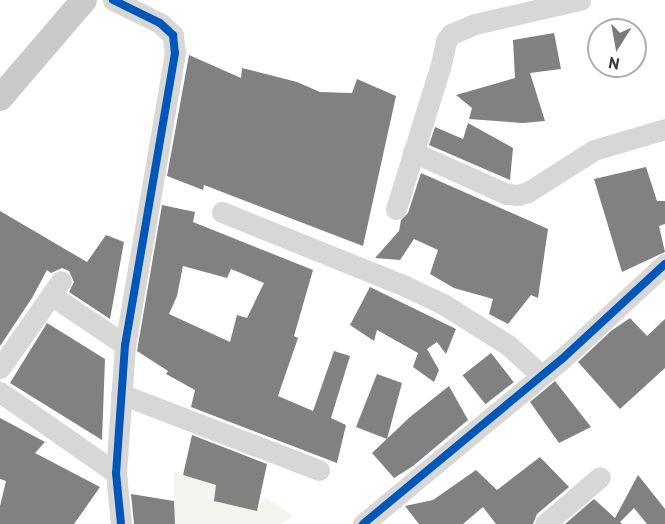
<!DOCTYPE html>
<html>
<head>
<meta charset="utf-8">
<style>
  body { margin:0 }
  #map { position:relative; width:665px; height:524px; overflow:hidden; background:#fff; font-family:"PT Sans",sans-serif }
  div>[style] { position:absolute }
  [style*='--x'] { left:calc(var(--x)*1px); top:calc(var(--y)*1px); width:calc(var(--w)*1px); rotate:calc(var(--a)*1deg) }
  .green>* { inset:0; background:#f1f5ed }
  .building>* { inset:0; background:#818181; transform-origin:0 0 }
  .minor>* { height:21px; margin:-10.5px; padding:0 10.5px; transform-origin:10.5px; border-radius:10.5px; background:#d7d7d7 }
  .major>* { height:26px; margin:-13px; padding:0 13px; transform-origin:13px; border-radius:13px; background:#cacaca }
  .cycleway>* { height:8px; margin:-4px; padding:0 4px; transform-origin:4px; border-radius:4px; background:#0057b8 }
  span { translate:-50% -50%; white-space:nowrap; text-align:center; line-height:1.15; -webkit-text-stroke:6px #fff; paint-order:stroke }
  .north { position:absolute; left:587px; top:18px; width:60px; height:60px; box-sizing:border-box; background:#fff; border:2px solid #adadad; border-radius:50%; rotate:191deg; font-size:16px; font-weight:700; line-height:24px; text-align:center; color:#333 }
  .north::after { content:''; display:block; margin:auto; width:21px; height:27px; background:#7a7a7a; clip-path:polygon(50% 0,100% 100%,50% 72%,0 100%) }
</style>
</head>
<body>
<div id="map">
  <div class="green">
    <div style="clip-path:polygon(174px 472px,216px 485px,214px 501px,257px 511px,265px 497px,293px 516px,281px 524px,174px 524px)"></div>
  </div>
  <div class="building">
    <div style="clip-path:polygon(554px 33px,561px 69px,530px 73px,545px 121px,523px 123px,469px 119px,472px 108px,456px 95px,515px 78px,513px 40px)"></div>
    <div style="clip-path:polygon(189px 55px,241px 78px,242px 68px,297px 82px,320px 92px,352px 93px,357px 79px,396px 96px,363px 246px,204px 185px,203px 190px,167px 176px)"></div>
    <div style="clip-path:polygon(468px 123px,513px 148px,510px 180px,429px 145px,435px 127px,463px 139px)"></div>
    <div style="clip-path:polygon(646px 167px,657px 201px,665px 201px,665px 224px,659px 226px,665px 252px,622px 272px,594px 179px)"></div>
    <div style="clip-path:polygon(421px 173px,548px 229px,538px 298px,531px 295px,508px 324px,489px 314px,493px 299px,454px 288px,430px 274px,438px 250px,414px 239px,400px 260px,375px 258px,399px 231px,401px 220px,408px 213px)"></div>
    <div style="clip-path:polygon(evenodd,162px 205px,195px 212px,193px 222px,313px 270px,294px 336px,298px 338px,278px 396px,313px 411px,334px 351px,350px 356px,331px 418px,346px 425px,337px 463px,191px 407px,195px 390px,166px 374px,168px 371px,137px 351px,162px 205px,183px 266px,227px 278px,231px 269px,264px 283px,247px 318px,237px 315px,230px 342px,169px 314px,177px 296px,183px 266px)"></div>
    <div style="clip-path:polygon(0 211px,87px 262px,106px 235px,124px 242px,110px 319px,69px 292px,74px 282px,69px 271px,62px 268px,51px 273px,47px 270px,32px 298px,0 346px)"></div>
    <div style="clip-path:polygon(370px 287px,456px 329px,446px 354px,437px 342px,427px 349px,439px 370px,434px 382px,413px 367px,418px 353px,377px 330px,374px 341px,350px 325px)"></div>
    <div style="clip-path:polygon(630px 318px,647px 336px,665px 319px,665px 368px,620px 409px,578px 362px,611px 331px)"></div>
    <div style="clip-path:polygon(47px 323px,105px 359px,102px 440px,10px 383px)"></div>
    <div style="left:491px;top:353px;width:37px;height:36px;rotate:52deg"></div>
    <div style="clip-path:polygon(377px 374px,402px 383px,387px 439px,356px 427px)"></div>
    <div style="clip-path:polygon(555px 381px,591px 427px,559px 443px,530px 402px)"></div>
    <div style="clip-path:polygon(449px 386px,468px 420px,413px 466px,394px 478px,372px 453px,410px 417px)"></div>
    <div style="clip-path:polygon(0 418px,45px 442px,35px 453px,100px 487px,74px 524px,0 524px,0 506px,6px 481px,0 479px)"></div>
    <div style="clip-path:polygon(192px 435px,267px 464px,257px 511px,214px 501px,216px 485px,183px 475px)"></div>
    <div style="clip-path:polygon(540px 457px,569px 487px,537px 514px,533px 524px,496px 524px,483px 507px,463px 524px,419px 524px,405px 506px,433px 500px,476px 470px,497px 490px)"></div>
    <div style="clip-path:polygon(638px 475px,665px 509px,665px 524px,647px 524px,634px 508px,620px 522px,622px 524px,565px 524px,594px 499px,615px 518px)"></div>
    <div style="clip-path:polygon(131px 494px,174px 501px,175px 524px,134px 524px)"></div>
  </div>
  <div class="minor">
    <div style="--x:113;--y:0;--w:52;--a:26.1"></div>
    <div style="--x:160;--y:23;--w:18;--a:43"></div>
    <div style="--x:173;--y:35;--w:18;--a:84"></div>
    <div style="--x:175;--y:53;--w:296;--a:99.7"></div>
    <div style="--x:125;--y:345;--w:128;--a:94"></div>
    <div style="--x:116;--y:473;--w:51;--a:84.4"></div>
    <div style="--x:413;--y:152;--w:103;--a:24.1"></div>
    <div style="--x:507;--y:194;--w:11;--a:5"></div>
    <div style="--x:518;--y:195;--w:10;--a:-17"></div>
    <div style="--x:528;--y:192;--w:78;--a:-32.5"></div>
    <div style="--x:594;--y:150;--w:74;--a:-16.5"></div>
    <div style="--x:396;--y:209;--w:148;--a:-72.7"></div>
    <div style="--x:440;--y:68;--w:28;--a:-77"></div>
    <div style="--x:446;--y:41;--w:9;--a:-54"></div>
    <div style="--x:451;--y:34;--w:26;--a:-23"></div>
    <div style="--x:475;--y:24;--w:108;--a:-12.9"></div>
    <div style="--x:222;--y:212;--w:197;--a:22"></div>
    <div style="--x:405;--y:286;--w:42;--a:25.3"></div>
    <div style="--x:443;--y:304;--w:77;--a:32.2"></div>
    <div style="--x:508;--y:345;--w:45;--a:42.3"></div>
    <div style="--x:51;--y:295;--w:89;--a:34"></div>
    <div style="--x:0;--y:368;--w:106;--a:-55"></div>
    <div style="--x:0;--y:392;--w:141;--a:34.9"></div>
    <div style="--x:121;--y:394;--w:212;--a:21"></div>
    <div style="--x:363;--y:524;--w:259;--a:-39.7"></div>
    <div style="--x:562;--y:359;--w:140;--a:-42.7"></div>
    <div style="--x:545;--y:524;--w:72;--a:-40.5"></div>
  </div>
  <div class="major">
    <div style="--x:0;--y:98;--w:129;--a:-49.4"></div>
  </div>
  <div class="cycleway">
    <div style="--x:113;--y:0;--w:52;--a:26.1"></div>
    <div style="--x:160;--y:23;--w:18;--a:43"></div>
    <div style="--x:173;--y:35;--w:18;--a:84"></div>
    <div style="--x:175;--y:53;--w:296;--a:99.7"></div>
    <div style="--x:125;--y:345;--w:128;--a:94"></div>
    <div style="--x:116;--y:473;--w:51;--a:84.4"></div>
    <div style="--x:363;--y:524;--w:259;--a:-39.7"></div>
    <div style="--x:562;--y:359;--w:140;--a:-42.7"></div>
  </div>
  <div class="north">N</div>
</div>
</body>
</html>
